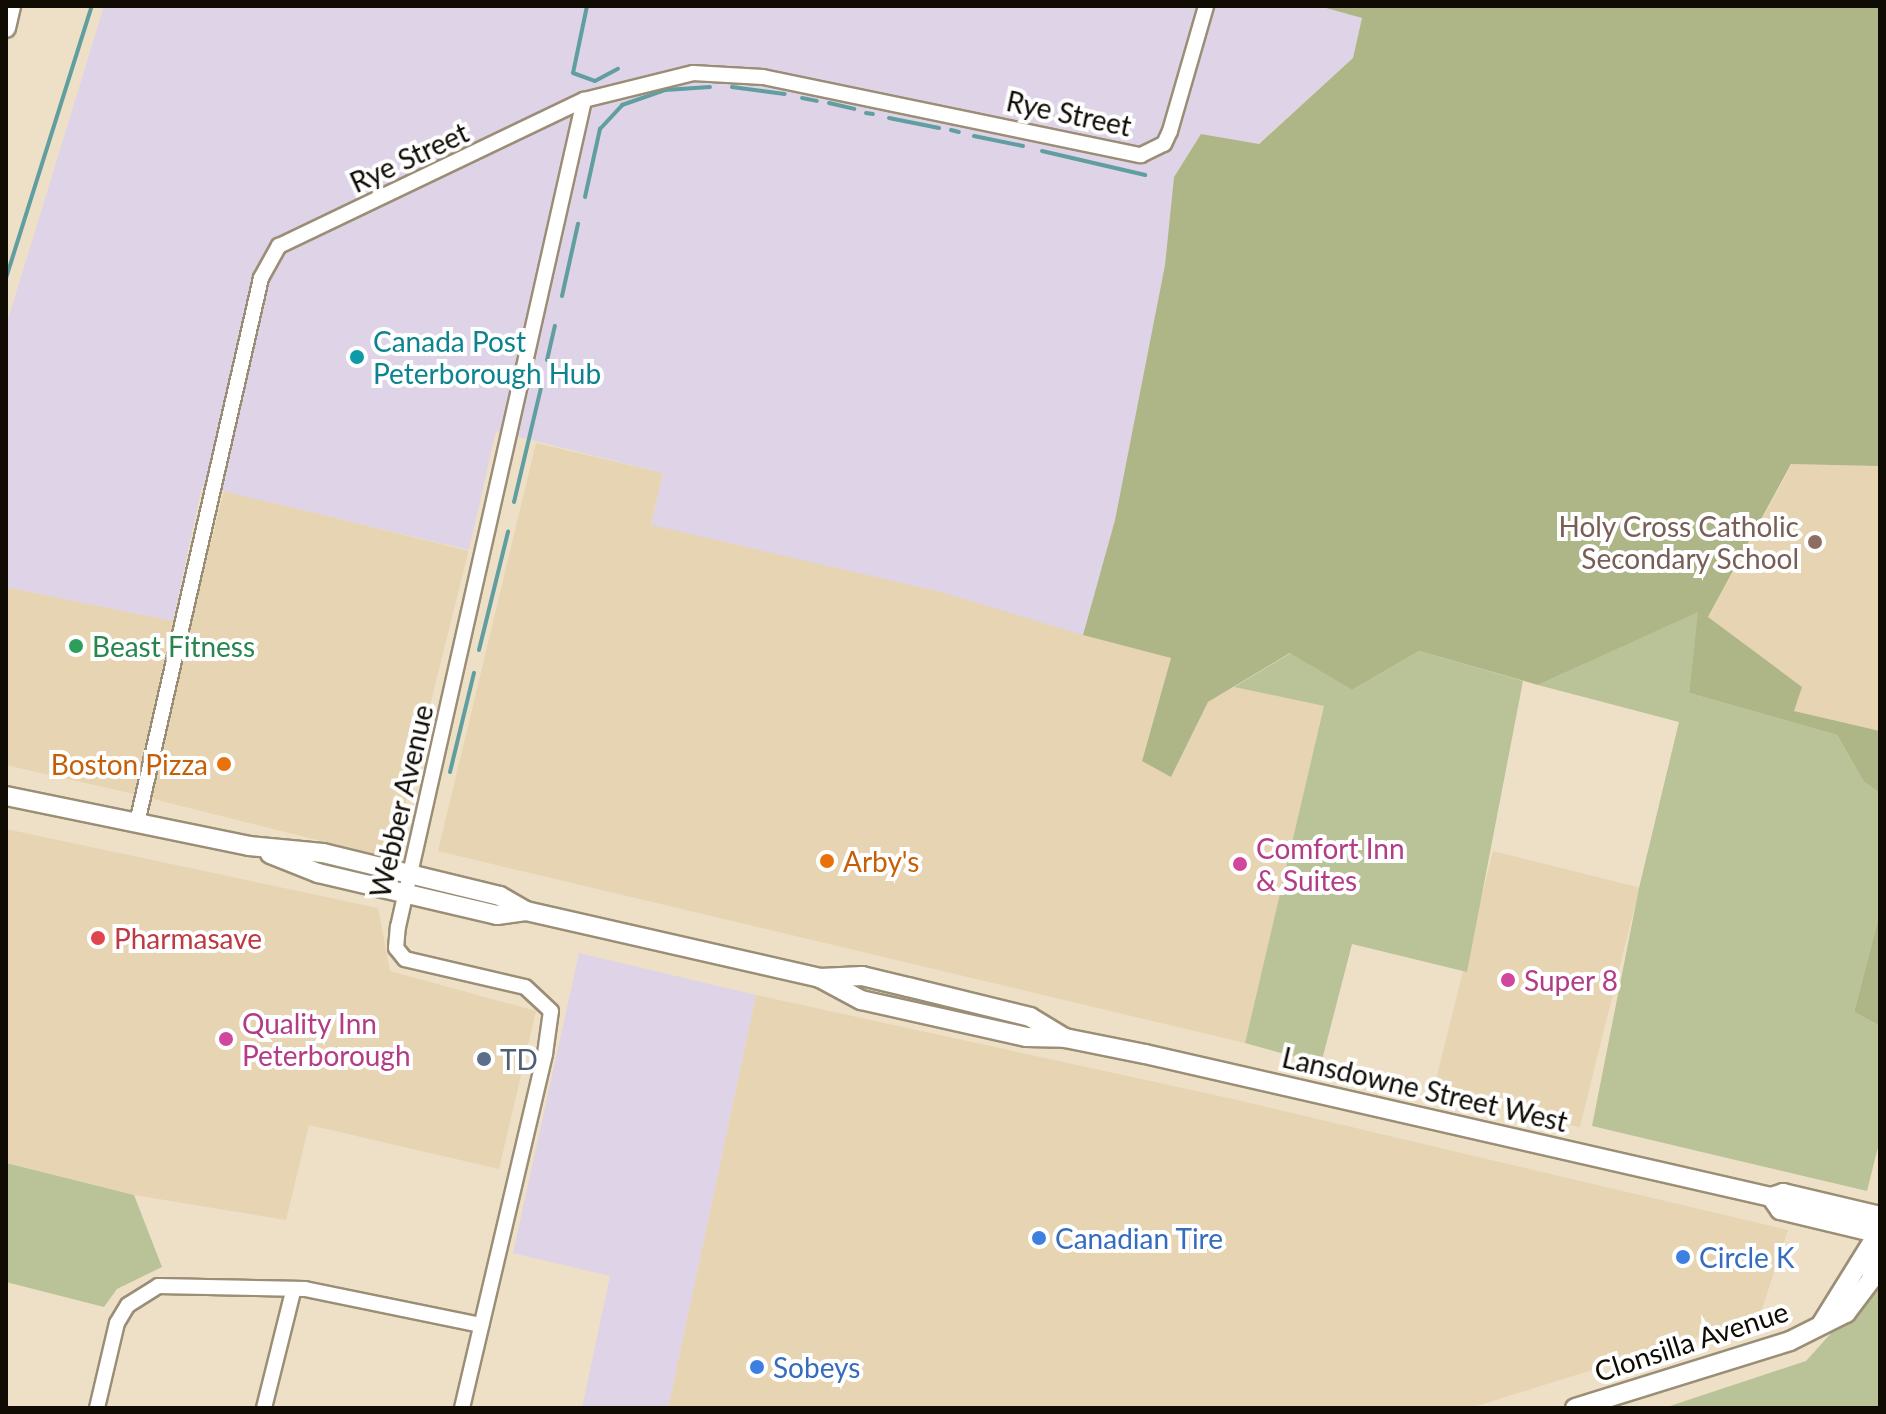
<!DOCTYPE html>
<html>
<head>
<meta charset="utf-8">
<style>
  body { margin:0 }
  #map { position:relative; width:1886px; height:1414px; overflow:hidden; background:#eee0c6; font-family:Lato,sans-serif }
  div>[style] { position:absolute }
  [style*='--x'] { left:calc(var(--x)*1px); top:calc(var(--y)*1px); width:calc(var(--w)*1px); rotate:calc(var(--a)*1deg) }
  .built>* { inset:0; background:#e6d4b3; transform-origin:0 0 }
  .industrial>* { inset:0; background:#ded3e7 }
  .green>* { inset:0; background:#bac298 }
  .forest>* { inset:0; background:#aeb687 }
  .stream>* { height:4px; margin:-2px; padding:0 2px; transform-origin:2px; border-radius:2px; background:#609e9f }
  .roads { filter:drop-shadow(2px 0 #9b8e76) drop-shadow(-2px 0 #9b8e76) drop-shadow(0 2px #9b8e76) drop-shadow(0 -2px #9b8e76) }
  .minor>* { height:14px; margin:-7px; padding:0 7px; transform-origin:7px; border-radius:7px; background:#fff }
  .major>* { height:18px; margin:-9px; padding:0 9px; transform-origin:9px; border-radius:9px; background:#fff }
  .dots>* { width:22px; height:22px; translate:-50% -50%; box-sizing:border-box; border:4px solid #fff; border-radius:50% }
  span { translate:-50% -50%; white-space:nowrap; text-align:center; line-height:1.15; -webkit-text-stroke:8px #fff; paint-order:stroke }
  .street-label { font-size:28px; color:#100c04 }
  .culture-label { font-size:28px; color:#0d838f }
  .left { translate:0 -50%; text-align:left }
  .education-label { font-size:28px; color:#785e54 }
  .right { translate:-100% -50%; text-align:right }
  .leisure-label { font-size:28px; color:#27864d }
  .food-label { font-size:28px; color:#c56008 }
  .hotel-label { font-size:28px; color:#b23c85 }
  .health-label { font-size:28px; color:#be3a42 }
  .service-label { font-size:28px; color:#4e5e75 }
  .shop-label { font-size:28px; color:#366cbe }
  .frame { position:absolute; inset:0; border:8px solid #100c04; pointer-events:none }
</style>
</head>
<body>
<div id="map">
  <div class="built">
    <div style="clip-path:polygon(536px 443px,663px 473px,651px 524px,941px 592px,1171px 658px,1142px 760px,1171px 777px,1208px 702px,1234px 687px,1324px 706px,1245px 1043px,438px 851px)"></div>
    <div style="clip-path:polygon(1880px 458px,1880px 731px,1794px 711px,1708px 618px,1792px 464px,1878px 466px)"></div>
    <div style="left:224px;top:490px;width:252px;height:317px;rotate:14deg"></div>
    <div style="clip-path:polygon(6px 587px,173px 621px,134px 794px,6px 765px)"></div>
    <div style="clip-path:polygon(6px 829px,378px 908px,390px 971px,536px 1011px,499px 1169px,309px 1125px,286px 1220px,134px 1195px,6px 1163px)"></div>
    <div style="left:1493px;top:851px;width:151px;height:247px;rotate:14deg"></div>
    <div style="clip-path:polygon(756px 995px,1233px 1099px,1788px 1230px,1759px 1318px,1470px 1408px,668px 1408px)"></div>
  </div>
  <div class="industrial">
    <div style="clip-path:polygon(104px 6px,1319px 6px,1362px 18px,1353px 58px,1258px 144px,1201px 134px,1174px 177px,1165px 265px,1115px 520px,1083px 635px,941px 592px,651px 525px,663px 473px,496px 431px,469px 550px,202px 486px,173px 621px,6px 587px,6px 326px)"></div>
    <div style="clip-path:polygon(579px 953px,756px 995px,668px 1408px,582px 1408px,610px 1276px,513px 1253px)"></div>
  </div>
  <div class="green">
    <div style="clip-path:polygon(1699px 611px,1689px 693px,1837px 735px,1864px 782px,1880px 793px,1880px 912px,1854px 1012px,1880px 1026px,1880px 1139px,1867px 1191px,1592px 1126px,1639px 888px,1679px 722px,1538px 685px)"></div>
    <div style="clip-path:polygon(1419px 651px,1523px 681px,1467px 972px,1352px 944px,1321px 1064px,1245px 1043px,1324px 706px,1234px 687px,1291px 653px,1352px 690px)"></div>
    <div style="clip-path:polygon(6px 1163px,134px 1195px,162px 1267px,117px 1289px,104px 1307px,6px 1282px)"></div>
    <div style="clip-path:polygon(1880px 1279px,1880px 1408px,1664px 1408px,1806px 1361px)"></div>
  </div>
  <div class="forest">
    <div style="clip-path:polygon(1319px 6px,1880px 6px,1878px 466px,1791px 464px,1708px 617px,1802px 687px,1794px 711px,1880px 731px,1880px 793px,1864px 782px,1837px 735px,1689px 693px,1698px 612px,1538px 685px,1419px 651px,1352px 690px,1290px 653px,1208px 702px,1171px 777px,1142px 761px,1171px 658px,1083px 635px,1115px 520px,1165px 265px,1174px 177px,1201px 134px,1259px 144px,1353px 58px,1362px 18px)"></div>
    <div style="clip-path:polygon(1880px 912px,1880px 1026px,1854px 1012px)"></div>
  </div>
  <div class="stream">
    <div style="--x:587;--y:6;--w:68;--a:101.8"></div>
    <div style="--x:573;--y:73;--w:23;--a:20"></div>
    <div style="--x:595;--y:81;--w:26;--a:-28"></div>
    <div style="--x:732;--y:87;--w:53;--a:7.5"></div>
    <div style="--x:802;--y:98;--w:15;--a:11"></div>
    <div style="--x:829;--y:103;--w:26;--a:13"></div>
    <div style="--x:866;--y:113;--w:7;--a:8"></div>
    <div style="--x:889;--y:118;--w:51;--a:11.3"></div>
    <div style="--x:951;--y:130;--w:8;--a:14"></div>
    <div style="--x:974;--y:136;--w:50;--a:11.5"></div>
    <div style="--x:1042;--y:151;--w:106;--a:13.1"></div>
    <div style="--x:585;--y:197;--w:70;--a:-77.6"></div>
    <div style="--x:600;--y:129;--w:33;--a:-47"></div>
    <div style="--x:622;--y:105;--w:46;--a:-19.2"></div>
    <div style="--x:665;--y:90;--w:45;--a:-3.8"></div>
    <div style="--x:6;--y:278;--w:285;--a:-72.5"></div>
    <div style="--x:562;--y:296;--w:74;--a:-77.5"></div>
    <div style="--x:547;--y:360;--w:35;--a:-77"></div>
    <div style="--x:514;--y:502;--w:117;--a:-76.7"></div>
    <div style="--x:479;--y:650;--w:122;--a:-76.2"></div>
    <div style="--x:450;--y:772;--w:102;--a:-76.4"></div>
  </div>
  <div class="roads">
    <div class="minor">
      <div style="--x:137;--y:823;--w:559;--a:-77.18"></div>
      <div style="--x:261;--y:278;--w:37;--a:-61"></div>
      <div style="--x:279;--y:246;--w:338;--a:-25.6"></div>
      <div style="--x:584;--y:100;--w:112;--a:-13.9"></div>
      <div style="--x:693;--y:73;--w:70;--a:3.3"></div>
      <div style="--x:763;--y:77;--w:386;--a:11.7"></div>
      <div style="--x:1141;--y:155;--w:25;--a:-26"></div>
      <div style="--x:1164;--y:144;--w:14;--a:-65"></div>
      <div style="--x:1170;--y:131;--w:130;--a:-73.9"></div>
      <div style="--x:97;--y:1408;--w:87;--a:-76.8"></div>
      <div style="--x:117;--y:1323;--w:21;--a:-59"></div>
      <div style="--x:128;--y:1305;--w:36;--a:-32"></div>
      <div style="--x:158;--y:1286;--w:147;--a:1.2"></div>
      <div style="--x:305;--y:1289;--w:180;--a:11.6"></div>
      <div style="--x:264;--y:1408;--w:120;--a:-76"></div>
      <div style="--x:462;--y:1408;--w:364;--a:-76.8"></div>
      <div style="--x:545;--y:1054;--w:43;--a:-82.1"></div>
      <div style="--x:551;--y:1011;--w:35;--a:-137"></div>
      <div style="--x:525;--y:987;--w:123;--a:-166.9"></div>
      <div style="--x:405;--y:959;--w:14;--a:-129"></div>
      <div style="--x:396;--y:948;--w:21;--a:-85"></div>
      <div style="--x:398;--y:927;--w:848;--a:-77.32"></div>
    </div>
    <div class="major">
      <div style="--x:6;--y:28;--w:23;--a:-77"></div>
      <div style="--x:6;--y:796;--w:248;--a:11.6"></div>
      <div style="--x:249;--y:846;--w:74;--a:5.4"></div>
      <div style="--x:323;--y:853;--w:182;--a:13.7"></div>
      <div style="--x:500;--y:896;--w:30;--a:30"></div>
      <div style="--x:526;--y:911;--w:302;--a:12.8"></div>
      <div style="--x:820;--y:978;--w:47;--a:28.2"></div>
      <div style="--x:861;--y:1000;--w:169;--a:12.6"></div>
      <div style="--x:1026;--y:1037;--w:39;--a:1"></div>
      <div style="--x:1065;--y:1038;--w:82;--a:11.3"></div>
      <div style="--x:1145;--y:1054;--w:642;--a:12.87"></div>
      <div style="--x:1771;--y:1197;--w:13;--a:-18"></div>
      <div style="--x:1783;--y:1193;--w:100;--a:13.3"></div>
      <div style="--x:270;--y:854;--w:52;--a:21.6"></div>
      <div style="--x:318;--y:873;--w:184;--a:13.2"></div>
      <div style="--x:497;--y:915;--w:29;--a:-8"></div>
      <div style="--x:820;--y:978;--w:42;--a:-2.7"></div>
      <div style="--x:862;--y:976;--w:47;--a:13.4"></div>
      <div style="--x:908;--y:987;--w:126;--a:13.8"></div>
      <div style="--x:1030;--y:1017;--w:41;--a:31"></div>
      <div style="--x:1771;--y:1197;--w:16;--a:55"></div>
      <div style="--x:1780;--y:1210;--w:103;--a:13.5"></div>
      <div style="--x:1822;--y:1323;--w:106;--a:-58.1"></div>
      <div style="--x:1575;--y:1408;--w:225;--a:-17.3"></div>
      <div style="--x:1790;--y:1341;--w:63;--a:-26.6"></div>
      <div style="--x:1846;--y:1313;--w:41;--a:-52.9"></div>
      <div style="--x:1871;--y:1280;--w:55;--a:-80.5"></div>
    </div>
  </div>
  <div class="dots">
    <div style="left:357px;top:357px;background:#0f9aa8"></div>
    <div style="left:1815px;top:542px;background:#8d6e63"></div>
    <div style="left:76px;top:646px;background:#2e9e5b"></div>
    <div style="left:224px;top:764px;background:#e8710a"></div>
    <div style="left:827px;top:861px;background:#e8710a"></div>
    <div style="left:1240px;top:864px;background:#d1479c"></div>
    <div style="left:98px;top:938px;background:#e0444e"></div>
    <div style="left:1508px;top:980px;background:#d1479c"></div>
    <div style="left:226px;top:1039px;background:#d1479c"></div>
    <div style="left:484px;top:1059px;background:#5c6f8a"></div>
    <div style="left:1039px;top:1238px;background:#3f7fe0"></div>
    <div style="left:1683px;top:1257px;background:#3f7fe0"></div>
    <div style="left:757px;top:1367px;background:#3f7fe0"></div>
  </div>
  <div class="street-label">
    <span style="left:1069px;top:113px;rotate:12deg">Rye Street</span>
    <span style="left:409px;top:157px;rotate:-25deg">Rye Street</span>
    <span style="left:401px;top:801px;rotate:-77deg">Webber Avenue</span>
    <span style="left:1425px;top:1089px;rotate:13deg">Lansdowne Street West</span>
    <span style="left:1691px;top:1341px;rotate:-18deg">Clonsilla Avenue</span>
  </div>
  <div class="culture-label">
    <span class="left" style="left:373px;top:357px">Canada Post<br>Peterborough Hub</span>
  </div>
  <div class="education-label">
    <span class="right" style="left:1799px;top:542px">Holy Cross Catholic<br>Secondary School</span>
  </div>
  <div class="leisure-label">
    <span class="left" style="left:92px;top:646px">Beast Fitness</span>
  </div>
  <div class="food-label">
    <span class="right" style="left:208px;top:764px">Boston Pizza</span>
    <span class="left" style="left:843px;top:861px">Arby's</span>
  </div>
  <div class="hotel-label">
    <span class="left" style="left:1256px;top:864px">Comfort Inn<br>&amp; Suites</span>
    <span class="left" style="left:1524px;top:980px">Super 8</span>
    <span class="left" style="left:242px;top:1039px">Quality Inn<br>Peterborough</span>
  </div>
  <div class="health-label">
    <span class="left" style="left:114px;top:938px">Pharmasave</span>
  </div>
  <div class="service-label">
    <span class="left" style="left:500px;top:1059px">TD</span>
  </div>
  <div class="shop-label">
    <span class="left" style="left:1055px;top:1238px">Canadian Tire</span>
    <span class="left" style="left:1699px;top:1257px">Circle K</span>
    <span class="left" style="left:773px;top:1367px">Sobeys</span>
  </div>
  <div class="frame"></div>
</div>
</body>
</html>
